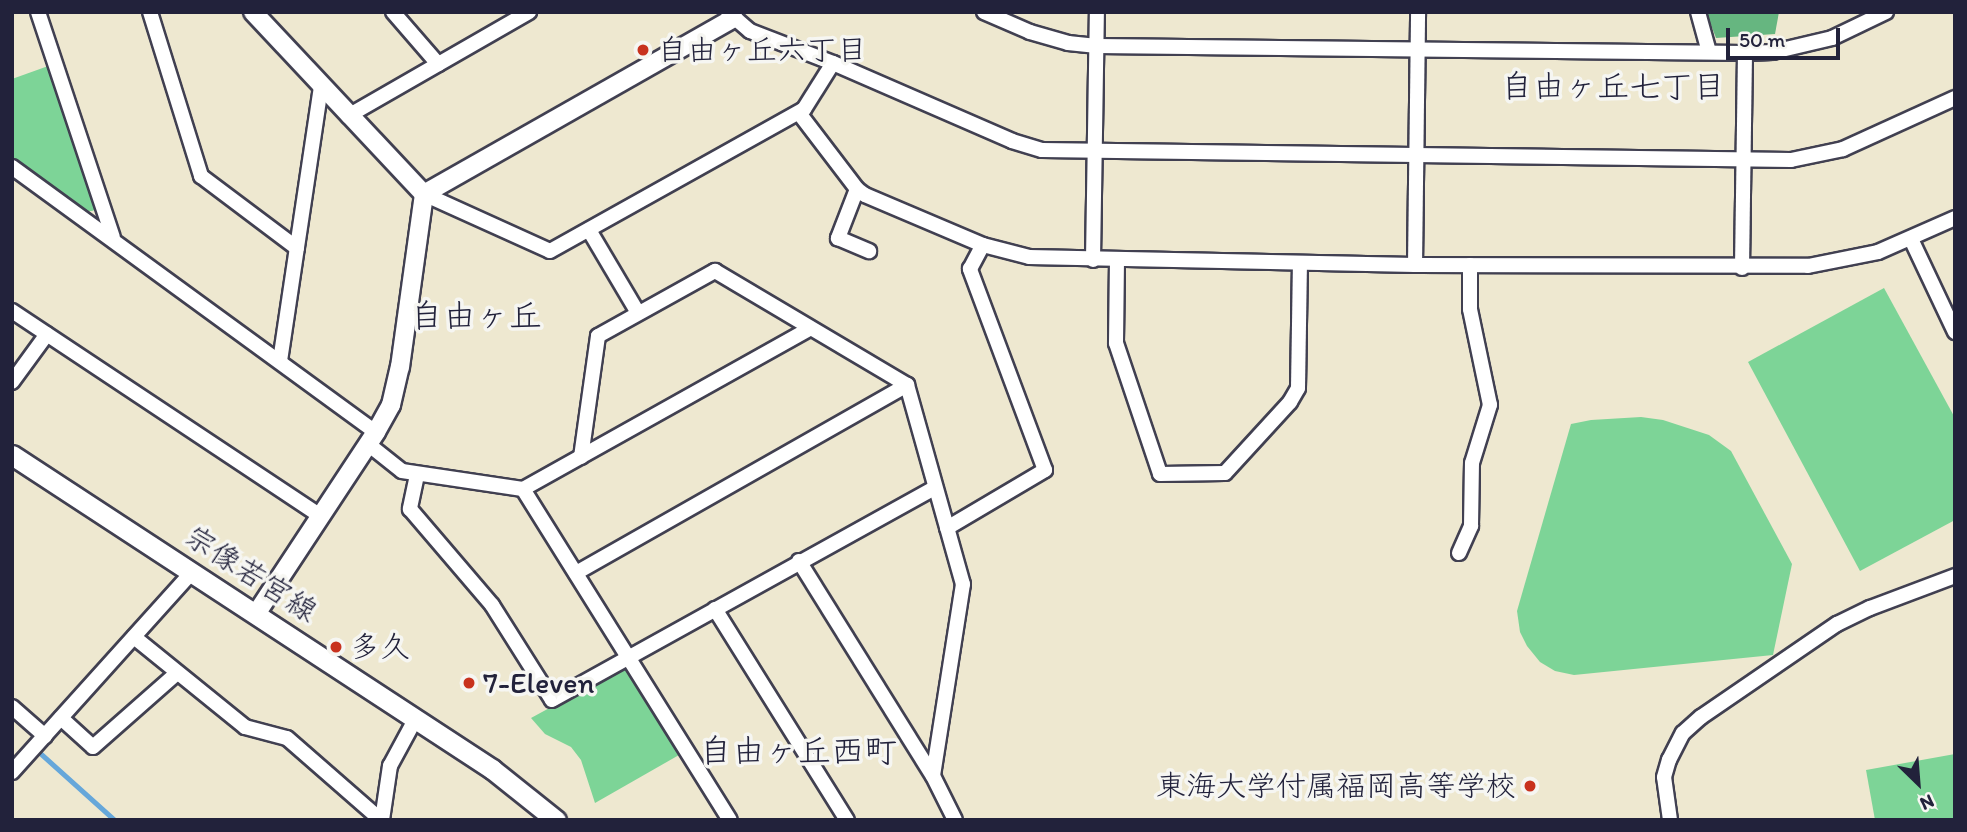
<!DOCTYPE html>
<html>
<head>
<meta charset="utf-8">
<style>
  body { margin:0 }
  #map { position:relative; width:1967px; height:832px; overflow:hidden; background:#eee8d0; font-family:Itim,"Klee One",sans-serif }
  div>[style] { position:absolute }
  [style*='--x'] { left:calc(var(--x)*1px); top:calc(var(--y)*1px); width:calc(var(--w)*1px); rotate:calc(var(--a)*1deg) }
  .green>* { inset:0; background:#7dd497 }
  .forest>* { inset:0; background:#66b680 }
  .stream>* { height:4.5px; margin:-2.25px; padding:0 2.25px; transform-origin:2.25px; border-radius:2.25px; background:#66a7da }
  .roads { filter:drop-shadow(2px 0 #414051) drop-shadow(-2px 0 #414051) drop-shadow(0 2px #414051) drop-shadow(0 -2px #414051) }
  .minor>* { height:14px; margin:-7px; padding:0 7px; transform-origin:7px; border-radius:7px; background:#fff }
  .tertiary>* { height:18px; margin:-9px; padding:0 9px; transform-origin:9px; border-radius:9px; background:#fff }
  .secondary>* { height:19px; margin:-9.5px; padding:0 9.5px; transform-origin:9.5px; border-radius:9.5px; background:#fff }
  .dots>* { width:19px; height:19px; translate:-50% -50%; box-sizing:border-box; border:4px solid #f6f6f2; border-radius:50% }
  span { translate:-50% -50%; white-space:nowrap; text-align:center; line-height:1.15; -webkit-text-stroke:7px #f6f6f2; paint-order:stroke }
  .poi-label { font-size:30px; color:#22223b }
  .left { translate:0 -50%; text-align:left }
  .right { translate:-100% -50%; text-align:right }
  .street-label { font-size:30px; color:#22223b }
  .neighbourhood-label { font-size:32px; color:#22223b }
  .quarter-label { font-size:33px; color:#22223b }
  .frame { position:absolute; inset:0; border:14px solid #22223b; pointer-events:none }
  .north { position:absolute; left:1883px; top:748px; width:70px; height:70px; -webkit-text-stroke:5px #f6f6f2; paint-order:stroke; rotate:155deg; font-size:19px; font-weight:700; line-height:28px; text-align:center; color:#22223b }
  .north::after { content:''; display:block; margin:auto; width:24px; height:32px; background:#22223b; clip-path:polygon(50% 0,100% 100%,50% 72%,0 100%) }
  .scale { position:absolute; left:1726px; top:28px; width:114px; height:32px; box-sizing:border-box; border:4px solid #22223b; border-top:0; padding-left:9px; font-size:21px; line-height:24px; white-space:nowrap; color:#22223b; -webkit-text-stroke:5px #f6f6f2; paint-order:stroke }
</style>
</head>
<body>
<div id="map">
  <div class="green">
    <div style="clip-path:polygon(51px 65px,97px 209px,92px 211px,86px 211px,12px 158px,12px 79px)"></div>
    <div style="clip-path:polygon(1884px 288px,1955px 418px,1955px 520px,1860px 571px,1748px 362px)"></div>
    <div style="clip-path:polygon(1641px 417px,1663px 420px,1709px 435px,1731px 451px,1792px 564px,1773px 655px,1574px 675px,1555px 671px,1540px 662px,1527px 646px,1520px 632px,1517px 611px,1571px 424px,1591px 420px)"></div>
    <div style="clip-path:polygon(623px 668px,629px 670px,679px 755px,595px 803px,581px 760px,571px 747px,545px 734px,531px 718px)"></div>
    <div style="clip-path:polygon(1955px 754px,1955px 820px,1875px 820px,1866px 770px)"></div>
  </div>
  <div class="forest">
    <div style="clip-path:polygon(1706px 12px,1779px 12px,1775px 34px,1716px 38px)"></div>
  </div>
  <div class="stream">
    <div style="--x:38;--y:751;--w:103;--a:41.9"></div>
  </div>
  <div class="roads">
    <div class="minor">
      <div style="--x:38;--y:12;--w:237;--a:71.6"></div>
      <div style="--x:150;--y:12;--w:172;--a:72.7"></div>
      <div style="--x:201;--y:176;--w:120;--a:36.9"></div>
      <div style="--x:393;--y:12;--w:69;--a:49.1"></div>
      <div style="--x:728;--y:12;--w:29;--a:41"></div>
      <div style="--x:750;--y:31;--w:89;--a:21.1"></div>
      <div style="--x:833;--y:63;--w:195;--a:23.5"></div>
      <div style="--x:1012;--y:141;--w:31;--a:17"></div>
      <div style="--x:1042;--y:150;--w:749;--a:0.76"></div>
      <div style="--x:1791;--y:160;--w:53;--a:-11.9"></div>
      <div style="--x:1843;--y:149;--w:123;--a:-24.5"></div>
      <div style="--x:984;--y:12;--w:50;--a:23.5"></div>
      <div style="--x:1030;--y:32;--w:40;--a:16"></div>
      <div style="--x:1068;--y:43;--w:29;--a:6"></div>
      <div style="--x:1097;--y:46;--w:648;--a:0.62"></div>
      <div style="--x:1745;--y:53;--w:28;--a:-2"></div>
      <div style="--x:1773;--y:52;--w:61;--a:-13.3"></div>
      <div style="--x:1832;--y:38;--w:60;--a:-25.7"></div>
      <div style="--x:1698;--y:12;--w:41;--a:74.6"></div>
      <div style="--x:799;--y:113;--w:96;--a:52.7"></div>
      <div style="--x:857;--y:189;--w:10;--a:37"></div>
      <div style="--x:865;--y:195;--w:128;--a:23"></div>
      <div style="--x:983;--y:245;--w:48;--a:14.6"></div>
      <div style="--x:1029;--y:257;--w:386;--a:1.2"></div>
      <div style="--x:1415;--y:265;--w:393;--a:0.1"></div>
      <div style="--x:1808;--y:266;--w:71;--a:-11.3"></div>
      <div style="--x:1878;--y:252;--w:84;--a:-23.8"></div>
      <div style="--x:348;--y:116;--w:209;--a:-29.9"></div>
      <div style="--x:12;--y:167;--w:450;--a:36.1"></div>
      <div style="--x:857;--y:189;--w:53;--a:111.2"></div>
      <div style="--x:838;--y:238;--w:34;--a:23"></div>
      <div style="--x:424;--y:194;--w:138;--a:24.3"></div>
      <div style="--x:550;--y:251;--w:291;--a:-29.2"></div>
      <div style="--x:804;--y:109;--w:54;--a:-57.8"></div>
      <div style="--x:589;--y:230;--w:96;--a:59.4"></div>
      <div style="--x:1911;--y:239;--w:103;--a:64.7"></div>
      <div style="--x:1093;--y:260;--w:248;--a:-89.1"></div>
      <div style="--x:1117;--y:260;--w:83;--a:90.7"></div>
      <div style="--x:1116;--y:343;--w:138;--a:71.4"></div>
      <div style="--x:1160;--y:474;--w:65;--a:-0.9"></div>
      <div style="--x:1225;--y:473;--w:96;--a:-47.5"></div>
      <div style="--x:1290;--y:402;--w:16;--a:-60"></div>
      <div style="--x:1298;--y:388;--w:125;--a:-89.1"></div>
      <div style="--x:1415;--y:265;--w:253;--a:-89.3"></div>
      <div style="--x:1742;--y:268;--w:215;--a:-89.2"></div>
      <div style="--x:12;--y:311;--w:371;--a:33.6"></div>
      <div style="--x:280;--y:361;--w:277;--a:-81.5"></div>
      <div style="--x:12;--y:382;--w:59;--a:-53.9"></div>
      <div style="--x:368;--y:444;--w:43;--a:38.5"></div>
      <div style="--x:402;--y:471;--w:122;--a:8.5"></div>
      <div style="--x:523;--y:489;--w:328;--a:-29.2"></div>
      <div style="--x:581;--y:457;--w:122;--a:-82"></div>
      <div style="--x:598;--y:336;--w:134;--a:-29.1"></div>
      <div style="--x:715;--y:271;--w:223;--a:30.7"></div>
      <div style="--x:907;--y:385;--w:207;--a:74.3"></div>
      <div style="--x:963;--y:584;--w:194;--a:98.9"></div>
      <div style="--x:417;--y:475;--w:35;--a:102"></div>
      <div style="--x:410;--y:509;--w:126;--a:49.5"></div>
      <div style="--x:492;--y:605;--w:112;--a:57.7"></div>
      <div style="--x:552;--y:700;--w:438;--a:-29"></div>
      <div style="--x:523;--y:489;--w:390;--a:58"></div>
      <div style="--x:947;--y:528;--w:114;--a:-30.6"></div>
      <div style="--x:1045;--y:470;--w:215;--a:-110.5"></div>
      <div style="--x:970;--y:269;--w:27;--a:-62"></div>
      <div style="--x:1459;--y:553;--w:30;--a:-66"></div>
      <div style="--x:1471;--y:526;--w:63;--a:-89.1"></div>
      <div style="--x:1472;--y:463;--w:61;--a:-72.8"></div>
      <div style="--x:1490;--y:405;--w:98;--a:-101.8"></div>
      <div style="--x:1470;--y:309;--w:44;--a:-90"></div>
      <div style="--x:799;--y:561;--w:253;--a:58.1"></div>
      <div style="--x:933;--y:776;--w:49;--a:63.4"></div>
      <div style="--x:576;--y:573;--w:381;--a:-29.6"></div>
      <div style="--x:715;--y:609;--w:249;--a:58"></div>
      <div style="--x:134;--y:637;--w:143;--a:39"></div>
      <div style="--x:245;--y:727;--w:43;--a:14.7"></div>
      <div style="--x:287;--y:738;--w:125;--a:41.1"></div>
      <div style="--x:12;--y:707;--w:44;--a:41.3"></div>
      <div style="--x:61;--y:718;--w:43;--a:42.2"></div>
      <div style="--x:93;--y:747;--w:112;--a:-41.4"></div>
      <div style="--x:12;--y:772;--w:270;--a:-48"></div>
      <div style="--x:382;--y:820;--w:55;--a:-81.6"></div>
      <div style="--x:390;--y:766;--w:55;--a:-61.6"></div>
      <div style="--x:1670;--y:820;--w:43;--a:-97.9"></div>
      <div style="--x:1664;--y:777;--w:18;--a:-74"></div>
      <div style="--x:1669;--y:760;--w:30;--a:-63"></div>
      <div style="--x:1683;--y:733;--w:24;--a:-42"></div>
      <div style="--x:1701;--y:717;--w:165;--a:-34.4"></div>
      <div style="--x:1837;--y:624;--w:37;--a:-26"></div>
      <div style="--x:1870;--y:608;--w:91;--a:-20.6"></div>
    </div>
    <div class="tertiary">
      <div style="--x:253;--y:12;--w:250;--a:46.8"></div>
      <div style="--x:256;--y:614;--w:218;--a:-56.6"></div>
      <div style="--x:376;--y:432;--w:31;--a:-61"></div>
      <div style="--x:391;--y:405;--w:39;--a:-77"></div>
      <div style="--x:400;--y:367;--w:175;--a:-82.1"></div>
      <div style="--x:424;--y:194;--w:356;--a:-29.6"></div>
    </div>
    <div class="secondary">
      <div style="--x:12;--y:455;--w:574;--a:33.19"></div>
      <div style="--x:492;--y:769;--w:82;--a:38.6"></div>
    </div>
  </div>
  <div class="dots">
    <div style="left:643px;top:50px;background:#c8321e"></div>
    <div style="left:336px;top:647px;background:#c8321e"></div>
    <div style="left:469px;top:683px;background:#c8321e"></div>
    <div style="left:1530px;top:786px;background:#c8321e"></div>
  </div>
  <div class="poi-label">
    <span class="left" style="left:657px;top:50px">自由ヶ丘六丁目</span>
    <span class="left" style="left:350px;top:647px">多久</span>
    <span class="left" style="left:483px;top:683px">7-Eleven</span>
    <span class="right" style="left:1516px;top:786px">東海大学付属福岡高等学校</span>
  </div>
  <div class="street-label">
    <span style="left:251px;top:574px;rotate:33deg">宗像若宮線</span>
  </div>
  <div class="neighbourhood-label">
    <span style="left:1613px;top:86px">自由ヶ丘七丁目</span>
  </div>
  <div class="quarter-label">
    <span style="left:476px;top:316px">自由ヶ丘</span>
    <span style="left:798px;top:751px">自由ヶ丘西町</span>
  </div>
  <div class="frame"></div>
  <div class="north">N</div>
  <div class="scale">50 m</div>
</div>
</body>
</html>
